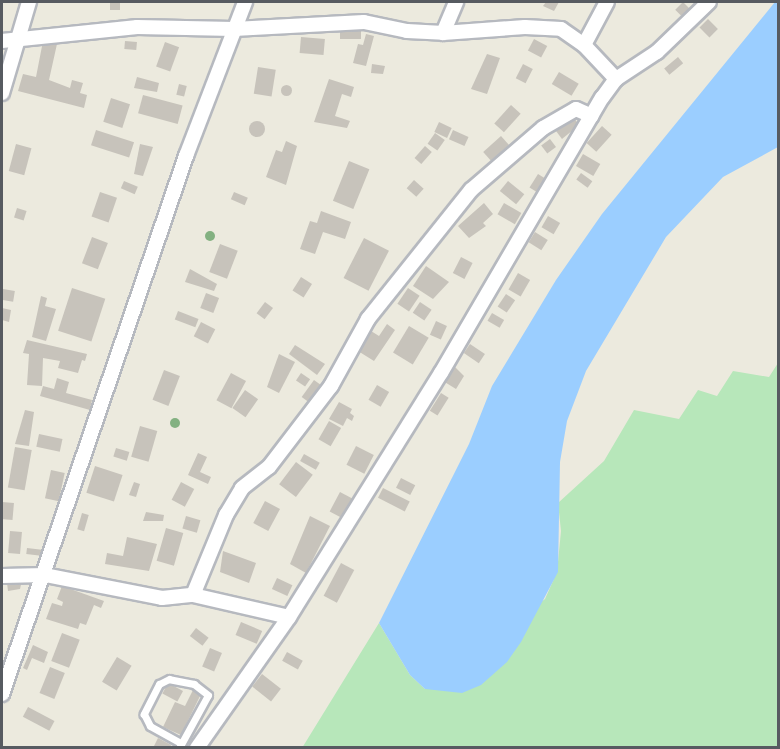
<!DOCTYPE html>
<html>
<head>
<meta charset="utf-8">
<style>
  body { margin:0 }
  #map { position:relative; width:780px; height:749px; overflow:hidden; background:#eceade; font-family:"Fira Sans Condensed",sans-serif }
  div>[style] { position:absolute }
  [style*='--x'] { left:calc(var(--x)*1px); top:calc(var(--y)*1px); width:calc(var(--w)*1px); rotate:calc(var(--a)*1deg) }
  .green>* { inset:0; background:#b7e7ba }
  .water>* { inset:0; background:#9bceff }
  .building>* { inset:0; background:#c7c3bb; transform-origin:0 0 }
  .round { border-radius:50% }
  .roads { filter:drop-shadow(2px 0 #b6b9bf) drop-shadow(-2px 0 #b6b9bf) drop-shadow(0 2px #b6b9bf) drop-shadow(0 -2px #b6b9bf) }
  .service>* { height:7px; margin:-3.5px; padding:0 3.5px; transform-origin:3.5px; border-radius:3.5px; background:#fff }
  .minor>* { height:14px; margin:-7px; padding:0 7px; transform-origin:7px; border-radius:7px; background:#fff }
  .trees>* { width:10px; height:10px; margin:-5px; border-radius:50%; background:#83b181 }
  span { translate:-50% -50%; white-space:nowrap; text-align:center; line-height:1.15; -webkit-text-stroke:6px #fff; paint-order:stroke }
  .frame { position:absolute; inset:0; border:3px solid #575b61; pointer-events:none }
</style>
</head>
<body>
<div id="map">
  <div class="green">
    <div style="clip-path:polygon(778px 363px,778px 747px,302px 748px,379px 623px,410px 675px,425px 689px,545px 599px,557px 572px,561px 531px,558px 503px,604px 461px,634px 410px,679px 419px,698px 390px,717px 396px,733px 371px,769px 377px)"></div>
  </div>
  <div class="water">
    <div style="clip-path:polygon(775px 2px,778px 2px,778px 147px,723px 177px,666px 237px,586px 371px,567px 421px,560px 462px,558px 572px,521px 642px,507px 662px,481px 685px,462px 693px,425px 689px,410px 675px,379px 623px,469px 444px,492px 386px,556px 280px,602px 214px)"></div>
  </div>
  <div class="building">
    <div style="left:110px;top:2px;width:10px;height:8px"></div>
    <div style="clip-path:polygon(546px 2px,559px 2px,554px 11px,543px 6px)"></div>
    <div style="left:683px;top:2px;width:13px;height:11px;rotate:45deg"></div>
    <div style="left:708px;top:19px;width:14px;height:12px;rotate:45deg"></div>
    <div style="left:340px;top:30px;width:21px;height:9px"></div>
    <div style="clip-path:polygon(366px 34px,374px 36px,366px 66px,353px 63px,358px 44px,363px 45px)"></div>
    <div style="left:301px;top:37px;width:24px;height:16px;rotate:5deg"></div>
    <div style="left:534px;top:39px;width:15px;height:13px;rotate:28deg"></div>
    <div style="clip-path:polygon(43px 41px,57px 44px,49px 80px,70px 88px,72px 80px,83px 83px,80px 93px,87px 95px,84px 108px,18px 91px,23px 74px,36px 77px)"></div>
    <div style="left:125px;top:41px;width:12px;height:8px;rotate:5deg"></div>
    <div style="left:165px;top:42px;width:15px;height:26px;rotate:20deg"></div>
    <div style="clip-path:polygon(487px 54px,500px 58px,487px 94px,471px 89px)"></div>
    <div style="left:678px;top:57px;width:8px;height:18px;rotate:50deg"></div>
    <div style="clip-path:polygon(372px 64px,385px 66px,383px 74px,371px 73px)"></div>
    <div style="left:523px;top:64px;width:11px;height:16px;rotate:27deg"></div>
    <div style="left:258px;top:67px;width:18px;height:27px;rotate:9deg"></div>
    <div style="left:559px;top:72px;width:23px;height:14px;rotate:31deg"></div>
    <div style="clip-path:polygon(137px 77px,159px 83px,157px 92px,134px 88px)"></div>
    <div style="clip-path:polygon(329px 79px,354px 87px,351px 97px,342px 94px,335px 116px,350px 121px,347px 128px,314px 122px)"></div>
    <div style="left:179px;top:84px;width:8px;height:11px;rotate:14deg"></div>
    <div class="round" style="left:280.5px;top:84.5px;width:11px;height:11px"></div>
    <div style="left:143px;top:95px;width:41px;height:19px;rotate:15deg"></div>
    <div style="left:111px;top:98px;width:20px;height:25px;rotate:18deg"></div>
    <div style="left:511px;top:105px;width:13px;height:25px;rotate:42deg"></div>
    <div style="clip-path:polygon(574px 118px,579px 125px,562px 139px,556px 131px)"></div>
    <div class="round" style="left:249px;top:121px;width:16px;height:16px"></div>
    <div style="left:439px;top:122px;width:14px;height:11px;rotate:25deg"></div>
    <div style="left:602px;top:126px;width:13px;height:23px;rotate:42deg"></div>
    <div style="left:96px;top:130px;width:40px;height:16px;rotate:18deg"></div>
    <div style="left:453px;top:130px;width:17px;height:10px;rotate:24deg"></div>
    <div style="left:435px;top:133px;width:12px;height:13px;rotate:35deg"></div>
    <div style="left:501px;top:136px;width:12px;height:24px;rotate:48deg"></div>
    <div style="left:550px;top:139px;width:10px;height:11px;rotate:53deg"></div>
    <div style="clip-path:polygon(286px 141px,297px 146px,286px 185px,266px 177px,276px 150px,282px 152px)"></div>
    <div style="left:16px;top:144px;width:16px;height:28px;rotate:15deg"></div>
    <div style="clip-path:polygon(140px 144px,153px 147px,143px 176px,134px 174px)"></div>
    <div style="left:425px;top:146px;width:9px;height:16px;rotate:41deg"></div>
    <div style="left:583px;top:154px;width:20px;height:14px;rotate:30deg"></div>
    <div style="left:349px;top:161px;width:22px;height:43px;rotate:22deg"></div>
    <div style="left:581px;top:173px;width:14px;height:8px;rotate:36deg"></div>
    <div style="left:538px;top:174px;width:9px;height:16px;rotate:32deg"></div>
    <div style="left:414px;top:180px;width:13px;height:11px;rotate:42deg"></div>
    <div style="left:124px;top:181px;width:15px;height:8px;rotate:23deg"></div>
    <div style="left:508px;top:181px;width:21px;height:13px;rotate:39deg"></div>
    <div style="left:100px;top:192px;width:18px;height:26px;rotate:19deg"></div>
    <div style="left:234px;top:192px;width:15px;height:8px;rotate:23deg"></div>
    <div style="clip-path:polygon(484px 203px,493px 214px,483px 223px,486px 226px,469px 238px,458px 226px)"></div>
    <div style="left:504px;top:203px;width:20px;height:13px;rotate:30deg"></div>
    <div style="left:17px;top:208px;width:10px;height:10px;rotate:17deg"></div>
    <div style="clip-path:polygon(321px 211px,351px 222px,345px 239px,323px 232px,315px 254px,300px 249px,310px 221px,317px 223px)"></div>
    <div style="left:548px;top:216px;width:14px;height:13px;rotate:30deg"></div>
    <div style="left:535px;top:232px;width:15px;height:12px;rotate:32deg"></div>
    <div style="left:92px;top:237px;width:17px;height:28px;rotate:21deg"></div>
    <div style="left:364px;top:238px;width:28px;height:45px;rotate:27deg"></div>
    <div style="left:220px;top:244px;width:19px;height:30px;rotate:21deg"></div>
    <div style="left:461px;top:257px;width:13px;height:18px;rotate:27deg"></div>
    <div style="clip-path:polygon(426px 266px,449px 282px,433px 299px,413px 286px)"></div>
    <div style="clip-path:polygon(190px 269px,217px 284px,214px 291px,185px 282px)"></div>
    <div style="left:518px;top:273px;width:14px;height:19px;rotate:30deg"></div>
    <div style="left:301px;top:277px;width:13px;height:16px;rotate:32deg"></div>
    <div style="left:72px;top:288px;width:35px;height:45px;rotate:18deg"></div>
    <div style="left:408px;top:288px;width:14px;height:19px;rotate:34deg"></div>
    <div style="left:3px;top:289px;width:12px;height:11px;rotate:9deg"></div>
    <div style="left:206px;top:293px;width:14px;height:16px;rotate:21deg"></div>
    <div style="left:506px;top:294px;width:11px;height:15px;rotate:34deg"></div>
    <div style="clip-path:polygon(41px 296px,47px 298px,45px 306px,56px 309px,46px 341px,32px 337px)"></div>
    <div style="left:265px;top:302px;width:10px;height:14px;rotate:37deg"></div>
    <div style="left:420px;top:302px;width:14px;height:13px;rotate:34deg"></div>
    <div style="clip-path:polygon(2px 308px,11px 310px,9px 322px,2px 320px)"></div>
    <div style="left:178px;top:311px;width:22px;height:9px;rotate:21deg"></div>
    <div style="left:492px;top:313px;width:14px;height:9px;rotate:30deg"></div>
    <div style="left:436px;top:321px;width:12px;height:15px;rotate:24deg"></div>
    <div style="left:201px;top:322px;width:16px;height:16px;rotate:27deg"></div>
    <div style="clip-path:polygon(387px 324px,395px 330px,374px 361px,358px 351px,371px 331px,379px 336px)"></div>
    <div style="left:409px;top:326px;width:23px;height:31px;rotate:31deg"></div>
    <div style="clip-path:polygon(27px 340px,87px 354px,85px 361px,82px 360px,78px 373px,58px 368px,60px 361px,43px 358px,42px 386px,27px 385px,29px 354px,23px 353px)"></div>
    <div style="left:470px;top:344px;width:18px;height:11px;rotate:34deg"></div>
    <div style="clip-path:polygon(295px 345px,325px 364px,317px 375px,289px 354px)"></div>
    <div style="clip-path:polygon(279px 354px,295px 362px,279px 393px,267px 387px)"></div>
    <div style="clip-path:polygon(453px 365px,464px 376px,456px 389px,443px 381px)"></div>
    <div style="left:164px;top:370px;width:17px;height:32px;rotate:21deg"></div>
    <div style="left:231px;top:373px;width:17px;height:31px;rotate:28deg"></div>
    <div style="left:301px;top:373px;width:11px;height:9px;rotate:34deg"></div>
    <div style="clip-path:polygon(57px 378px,69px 382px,66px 393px,92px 400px,90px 410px,40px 396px,43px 386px,54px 389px)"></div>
    <div style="left:314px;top:380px;width:9px;height:21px;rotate:36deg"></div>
    <div style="left:377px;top:385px;width:14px;height:17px;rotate:30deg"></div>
    <div style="left:245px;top:390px;width:16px;height:22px;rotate:35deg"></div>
    <div style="left:441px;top:393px;width:9px;height:21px;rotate:32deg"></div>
    <div style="clip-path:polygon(339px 402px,352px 409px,350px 413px,354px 416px,352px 421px,347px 418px,343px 426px,329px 419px)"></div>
    <div style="clip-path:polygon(25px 410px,34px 412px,29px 446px,15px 444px)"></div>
    <div style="left:329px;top:421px;width:14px;height:21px;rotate:30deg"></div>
    <div style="left:140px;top:426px;width:18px;height:32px;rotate:16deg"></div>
    <div style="left:39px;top:434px;width:24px;height:13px;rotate:12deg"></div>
    <div style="left:356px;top:446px;width:20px;height:21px;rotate:27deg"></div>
    <div style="left:15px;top:447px;width:17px;height:41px;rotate:10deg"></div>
    <div style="left:116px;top:448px;width:14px;height:9px;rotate:17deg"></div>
    <div style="clip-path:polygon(198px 453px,207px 457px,200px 472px,211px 477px,208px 484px,188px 475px)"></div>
    <div style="left:304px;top:454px;width:18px;height:8px;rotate:29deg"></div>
    <div style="left:296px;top:462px;width:21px;height:28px;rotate:37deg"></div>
    <div style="left:95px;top:466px;width:29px;height:28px;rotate:18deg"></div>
    <div style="left:51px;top:470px;width:14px;height:29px;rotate:12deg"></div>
    <div style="left:401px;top:478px;width:16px;height:11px;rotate:27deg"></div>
    <div style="clip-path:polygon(134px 482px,140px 484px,136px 497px,129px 495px)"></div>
    <div style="left:181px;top:482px;width:15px;height:20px;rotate:28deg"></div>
    <div style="left:383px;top:488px;width:30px;height:11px;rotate:27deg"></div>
    <div style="left:340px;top:492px;width:15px;height:22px;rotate:28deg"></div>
    <div style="left:265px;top:501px;width:17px;height:25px;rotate:28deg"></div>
    <div style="left:2px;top:502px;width:12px;height:17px;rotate:5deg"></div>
    <div style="clip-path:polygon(146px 512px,164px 515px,163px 521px,143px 521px)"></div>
    <div style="left:82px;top:513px;width:7px;height:17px;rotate:16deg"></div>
    <div style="left:186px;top:516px;width:15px;height:13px;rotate:16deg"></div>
    <div style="clip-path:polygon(310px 516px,330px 526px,306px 573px,290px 564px)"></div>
    <div style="left:166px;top:528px;width:18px;height:34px;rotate:16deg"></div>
    <div style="left:10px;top:531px;width:12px;height:22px;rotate:5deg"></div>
    <div style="clip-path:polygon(127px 537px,157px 544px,149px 571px,105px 564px,107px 553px,123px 556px)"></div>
    <div style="left:27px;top:548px;width:17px;height:6px;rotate:7deg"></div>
    <div style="clip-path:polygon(223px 551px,256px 563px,249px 583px,220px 572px)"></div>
    <div style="left:341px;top:563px;width:15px;height:37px;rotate:28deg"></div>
    <div style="left:277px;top:578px;width:17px;height:12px;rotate:25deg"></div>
    <div style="clip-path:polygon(22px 580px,20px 589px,8px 591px,7px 583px)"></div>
    <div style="clip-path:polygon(62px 586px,104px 601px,101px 608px,94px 605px,86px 625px,80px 623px,78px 629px,46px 619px,52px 603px,62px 606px,63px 602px,57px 599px)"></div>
    <div style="left:241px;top:622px;width:23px;height:14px;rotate:23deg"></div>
    <div style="left:196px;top:628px;width:16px;height:10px;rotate:38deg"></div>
    <div style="left:62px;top:633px;width:19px;height:30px;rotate:21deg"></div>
    <div style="clip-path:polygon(33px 645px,48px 652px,44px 663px,32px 658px,27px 670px,23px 668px)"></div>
    <div style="left:210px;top:648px;width:13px;height:20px;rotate:23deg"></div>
    <div style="left:287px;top:652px;width:18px;height:10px;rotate:29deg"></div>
    <div style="left:117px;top:657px;width:17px;height:29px;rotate:31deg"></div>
    <div style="left:50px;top:667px;width:16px;height:28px;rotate:22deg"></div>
    <div style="left:262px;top:674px;width:24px;height:16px;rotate:38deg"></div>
    <div style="left:168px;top:683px;width:17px;height:12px;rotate:28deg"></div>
    <div style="clip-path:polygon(193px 690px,201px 694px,181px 735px,163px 727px,175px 702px,185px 706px)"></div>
    <div style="left:28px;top:707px;width:30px;height:11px;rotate:28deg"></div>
    <div style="clip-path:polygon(158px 738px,171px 745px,170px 748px,154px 746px)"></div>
  </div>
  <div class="roads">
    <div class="service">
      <div style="--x:179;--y:748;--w:60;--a:-61.3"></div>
      <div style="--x:208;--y:695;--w:18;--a:-142"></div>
      <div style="--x:194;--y:684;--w:25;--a:-169"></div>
      <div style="--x:169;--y:679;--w:11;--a:153"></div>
      <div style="--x:159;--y:684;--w:34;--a:117"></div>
      <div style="--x:144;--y:714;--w:13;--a:63"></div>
      <div style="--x:150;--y:726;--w:33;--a:29"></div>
    </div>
    <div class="minor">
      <div style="--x:443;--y:33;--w:34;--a:-67"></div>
      <div style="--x:2;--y:41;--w:136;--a:-5.9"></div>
      <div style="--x:137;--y:27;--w:97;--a:1.2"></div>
      <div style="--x:234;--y:29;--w:130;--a:-3.1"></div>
      <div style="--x:364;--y:22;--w:44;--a:11.8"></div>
      <div style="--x:407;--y:31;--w:36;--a:3"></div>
      <div style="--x:443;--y:33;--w:82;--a:-4.2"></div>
      <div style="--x:525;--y:27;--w:36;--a:3"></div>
      <div style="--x:561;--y:29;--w:28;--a:35"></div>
      <div style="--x:584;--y:45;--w:47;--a:46.7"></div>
      <div style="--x:584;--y:45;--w:49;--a:-61.9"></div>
      <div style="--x:2;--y:93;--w:95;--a:-73.5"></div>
      <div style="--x:2;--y:576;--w:43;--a:-1.3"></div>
      <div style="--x:45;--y:575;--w:119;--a:11.1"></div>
      <div style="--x:162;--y:598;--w:31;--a:-6"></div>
      <div style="--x:193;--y:595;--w:98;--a:12.9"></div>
      <div style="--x:193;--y:595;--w:87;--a:-67.6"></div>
      <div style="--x:226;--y:515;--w:31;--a:-59"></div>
      <div style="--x:242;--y:488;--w:34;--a:-38"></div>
      <div style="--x:269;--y:467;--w:102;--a:-52.6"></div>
      <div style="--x:331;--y:386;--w:77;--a:-61.1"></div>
      <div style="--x:368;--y:319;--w:165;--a:-51.4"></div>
      <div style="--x:471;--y:190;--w:95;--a:-40.7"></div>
      <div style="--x:543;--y:128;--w:38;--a:-30"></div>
      <div style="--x:576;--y:109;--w:17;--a:24"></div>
      <div style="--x:2;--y:694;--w:569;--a:-71.12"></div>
      <div style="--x:186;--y:156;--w:165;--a:-69"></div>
      <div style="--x:197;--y:748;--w:160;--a:-54.9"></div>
      <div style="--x:289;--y:617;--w:287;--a:-58.1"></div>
      <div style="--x:441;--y:373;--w:319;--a:-59.7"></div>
      <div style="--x:602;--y:98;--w:24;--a:-54"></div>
      <div style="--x:616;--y:79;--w:49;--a:-33.4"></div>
      <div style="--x:657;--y:52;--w:72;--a:-43.9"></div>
    </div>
  </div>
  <div class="trees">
    <div style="left:210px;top:236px"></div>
    <div style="left:175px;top:423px"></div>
  </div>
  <div class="frame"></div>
</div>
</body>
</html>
